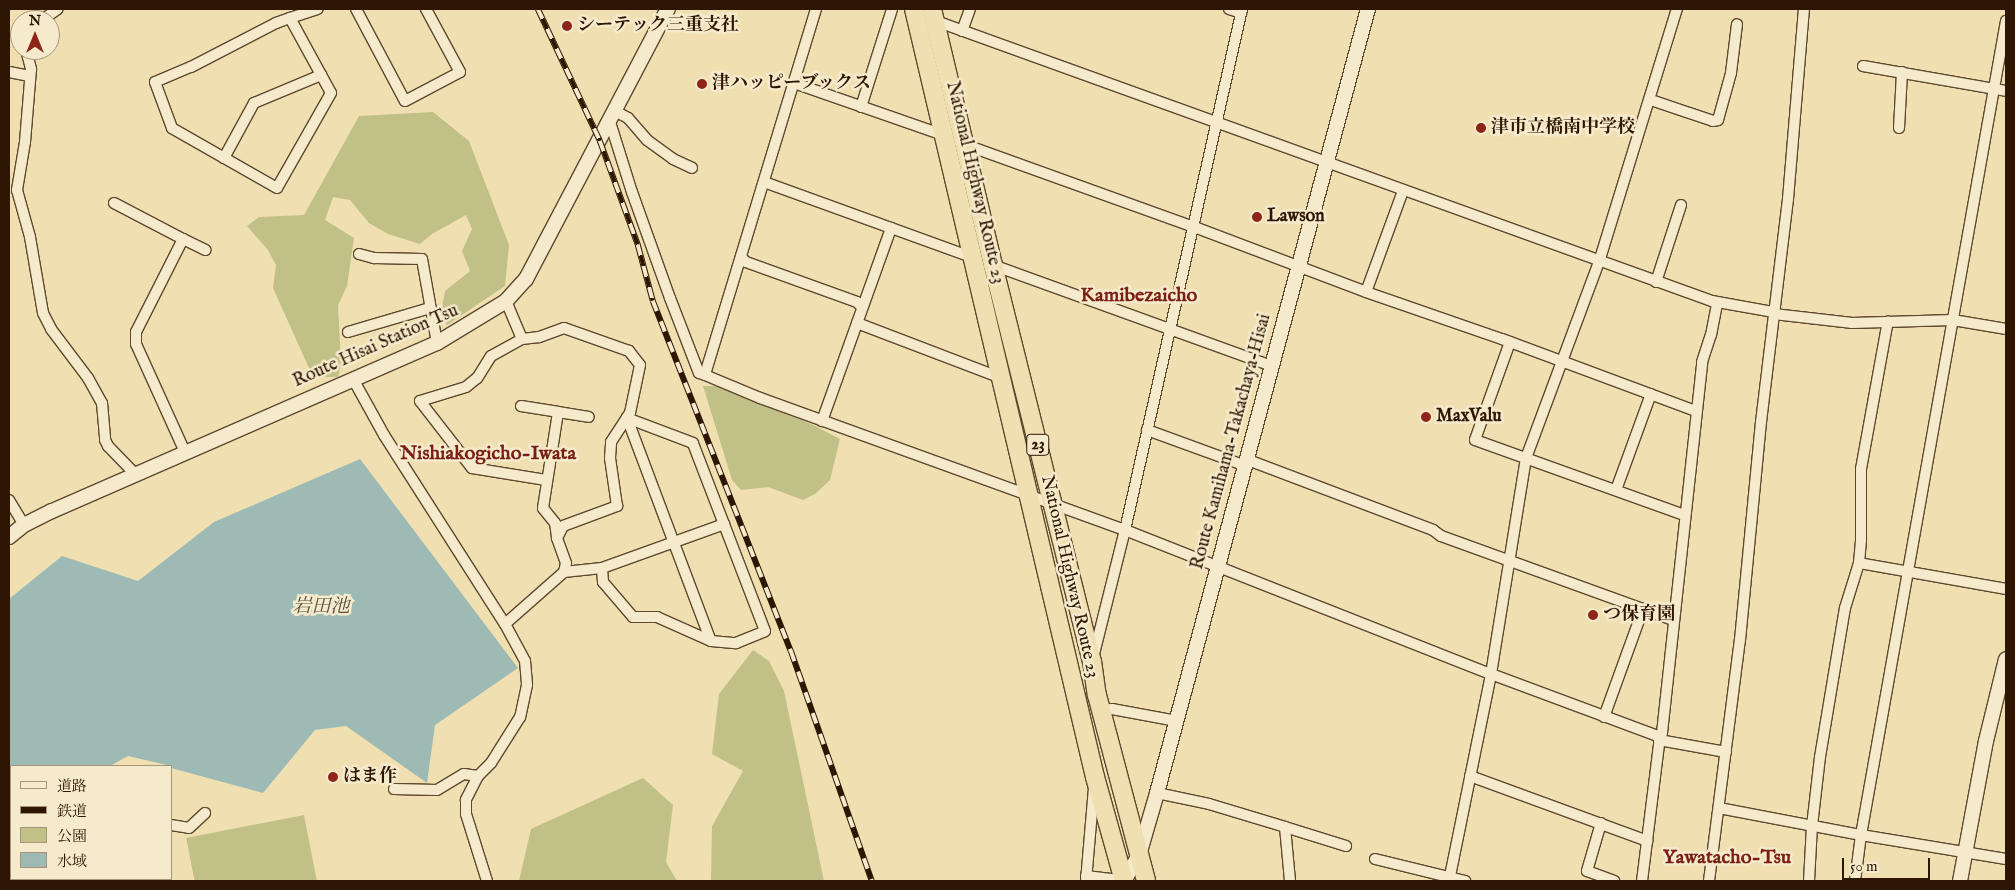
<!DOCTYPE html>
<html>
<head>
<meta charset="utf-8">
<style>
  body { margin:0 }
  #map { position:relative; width:2015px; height:890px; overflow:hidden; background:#f0dfb0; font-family:"IM FELL English","Noto Serif JP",serif }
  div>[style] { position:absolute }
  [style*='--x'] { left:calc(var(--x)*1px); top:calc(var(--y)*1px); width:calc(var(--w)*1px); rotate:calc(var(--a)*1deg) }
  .green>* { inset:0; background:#c1c086; transform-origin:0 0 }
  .water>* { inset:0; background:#9ebab5 }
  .roads { filter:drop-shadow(1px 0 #5e482e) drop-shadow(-1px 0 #5e482e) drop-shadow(0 1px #5e482e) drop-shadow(0 -1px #5e482e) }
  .street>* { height:10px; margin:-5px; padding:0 5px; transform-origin:5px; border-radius:5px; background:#f5eacc }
  .secondary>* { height:14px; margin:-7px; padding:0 7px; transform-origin:7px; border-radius:7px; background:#f5eacc }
  .highway>* { height:18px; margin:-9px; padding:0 9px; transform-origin:9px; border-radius:9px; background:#f0dfb0 }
  .rail>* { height:5.5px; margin-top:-2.75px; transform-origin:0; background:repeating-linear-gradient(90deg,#f5eacc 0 11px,#2e1602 0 22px); box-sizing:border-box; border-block:1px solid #2e1602 }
  .dots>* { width:14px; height:14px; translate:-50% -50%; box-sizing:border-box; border:2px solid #f5eacc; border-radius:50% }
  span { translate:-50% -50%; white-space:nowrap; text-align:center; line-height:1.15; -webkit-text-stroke:5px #f5eacc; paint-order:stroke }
  .shield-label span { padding:1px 4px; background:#f5eacc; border:1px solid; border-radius:4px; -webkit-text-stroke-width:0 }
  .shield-label { font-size:16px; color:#2e1602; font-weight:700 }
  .poi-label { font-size:18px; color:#2e1602; font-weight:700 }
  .left { translate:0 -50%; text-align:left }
  .street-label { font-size:18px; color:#2e1602 }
  .water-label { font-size:19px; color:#554f41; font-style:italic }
  .quarter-label { font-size:20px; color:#7a1f14; font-weight:700 }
  .frame { position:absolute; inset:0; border:10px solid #2e1602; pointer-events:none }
  .legend { position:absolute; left:10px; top:765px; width:162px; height:115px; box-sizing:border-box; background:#f5eacc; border:1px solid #a5957b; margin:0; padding:6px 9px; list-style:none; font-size:15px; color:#2e1602 }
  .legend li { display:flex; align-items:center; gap:10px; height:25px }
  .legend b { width:25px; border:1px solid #a5957b }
  .north { position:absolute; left:10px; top:10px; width:50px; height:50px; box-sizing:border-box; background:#f5eacc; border:1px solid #a5957b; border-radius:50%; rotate:0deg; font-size:14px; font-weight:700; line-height:20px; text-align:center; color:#2e1602 }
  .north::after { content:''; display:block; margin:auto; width:18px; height:22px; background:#8f2418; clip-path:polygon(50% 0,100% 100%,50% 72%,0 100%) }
  .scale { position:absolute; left:1842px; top:858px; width:88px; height:22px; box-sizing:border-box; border:2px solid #2e1602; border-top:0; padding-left:6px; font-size:15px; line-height:18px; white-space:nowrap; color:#2e1602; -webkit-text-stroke:4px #f5eacc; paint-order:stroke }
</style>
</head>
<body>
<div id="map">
  <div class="green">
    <div style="clip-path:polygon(433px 112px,469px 141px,509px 245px,505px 286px,447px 325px,441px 311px,445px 291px,470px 271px,462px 251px,472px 229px,466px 215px,432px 234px,420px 244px,388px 234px,369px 223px,350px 200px,333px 197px,325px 220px,354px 238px,347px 286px,338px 305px,341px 365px,338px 377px,313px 377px,273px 288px,276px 265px,268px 250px,247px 226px,259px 217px,304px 215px,359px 116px)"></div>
    <div style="clip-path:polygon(703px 386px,719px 386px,811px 424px,840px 439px,830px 480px,815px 494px,803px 500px,768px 487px,741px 490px,732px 480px)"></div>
    <div style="clip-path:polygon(753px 650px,769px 661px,784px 691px,824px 881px,711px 881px,712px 826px,743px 771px,712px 754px,719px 694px)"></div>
    <div style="clip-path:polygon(643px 778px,673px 805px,666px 862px,677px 881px,519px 881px,531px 829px)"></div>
    <div style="left:304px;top:815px;width:67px;height:120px;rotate:79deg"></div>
  </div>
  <div class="water">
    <div style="clip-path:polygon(360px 459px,518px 668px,435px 725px,427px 783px,346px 726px,315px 730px,263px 793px,171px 768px,171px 766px,128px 756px,110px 766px,11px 766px,11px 879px,13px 879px,9px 881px,9px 599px,62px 556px,138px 581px,214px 522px)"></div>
  </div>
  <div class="roads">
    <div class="street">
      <div style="--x:356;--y:9;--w:104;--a:62"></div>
      <div style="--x:405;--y:101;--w:62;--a:-27.8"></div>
      <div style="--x:460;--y:72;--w:72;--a:-118.4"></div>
      <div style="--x:816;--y:9;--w:382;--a:106.9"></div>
      <div style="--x:705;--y:375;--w:60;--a:22.7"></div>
      <div style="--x:760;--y:398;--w:388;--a:19.9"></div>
      <div style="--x:1125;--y:530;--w:393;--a:21.5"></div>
      <div style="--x:1491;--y:674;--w:180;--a:20.4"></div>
      <div style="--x:1660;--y:737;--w:4;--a:-63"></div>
      <div style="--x:1662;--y:733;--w:373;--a:-83.8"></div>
      <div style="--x:1702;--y:362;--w:28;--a:-72"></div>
      <div style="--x:1711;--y:335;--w:33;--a:-79"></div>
      <div style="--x:1229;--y:9;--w:13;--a:18"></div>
      <div style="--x:290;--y:18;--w:85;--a:61.3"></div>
      <div style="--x:331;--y:93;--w:109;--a:119.6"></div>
      <div style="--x:277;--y:188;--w:121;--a:-150.3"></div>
      <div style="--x:172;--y:128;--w:49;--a:-110.3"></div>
      <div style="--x:155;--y:82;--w:39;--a:-23"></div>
      <div style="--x:191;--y:67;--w:96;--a:-27.4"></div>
      <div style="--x:276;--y:23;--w:15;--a:-20"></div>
      <div style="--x:290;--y:18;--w:29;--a:-18"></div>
      <div style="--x:42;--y:20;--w:19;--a:-35"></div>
      <div style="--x:933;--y:20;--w:828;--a:19.84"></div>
      <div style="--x:1712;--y:301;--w:63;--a:10.1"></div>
      <div style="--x:962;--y:31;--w:23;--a:-70"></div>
      <div style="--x:26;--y:50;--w:20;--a:75"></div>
      <div style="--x:31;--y:69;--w:73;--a:94.7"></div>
      <div style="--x:25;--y:142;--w:49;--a:99.5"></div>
      <div style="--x:17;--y:190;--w:49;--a:74.5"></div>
      <div style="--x:30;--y:237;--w:77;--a:80.3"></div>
      <div style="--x:43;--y:313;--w:18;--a:63"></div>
      <div style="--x:51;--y:329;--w:61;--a:52.9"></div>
      <div style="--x:88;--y:378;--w:29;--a:61"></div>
      <div style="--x:102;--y:403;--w:37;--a:85"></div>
      <div style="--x:105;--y:440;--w:7;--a:63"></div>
      <div style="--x:108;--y:446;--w:39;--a:46"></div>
      <div style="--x:1863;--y:66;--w:145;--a:9.9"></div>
      <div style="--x:9;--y:72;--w:21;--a:11"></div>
      <div style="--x:794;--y:83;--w:158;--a:19.2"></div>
      <div style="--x:1651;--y:100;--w:65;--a:18.7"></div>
      <div style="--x:1713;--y:121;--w:5;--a:-11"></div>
      <div style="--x:1718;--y:120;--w:49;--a:-74.5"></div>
      <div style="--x:1731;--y:73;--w:49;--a:-83"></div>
      <div style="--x:861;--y:107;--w:103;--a:-72.4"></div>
      <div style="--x:615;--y:111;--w:15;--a:28"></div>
      <div style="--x:628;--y:118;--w:29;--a:49"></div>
      <div style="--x:647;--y:140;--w:32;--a:36"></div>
      <div style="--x:673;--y:159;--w:21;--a:25"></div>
      <div style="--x:610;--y:122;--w:73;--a:72.6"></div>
      <div style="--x:632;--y:192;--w:113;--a:70.3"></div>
      <div style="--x:670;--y:298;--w:80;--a:68.9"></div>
      <div style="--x:699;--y:373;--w:6;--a:18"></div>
      <div style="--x:1899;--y:128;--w:56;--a:-86.9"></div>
      <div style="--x:966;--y:145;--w:245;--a:19.8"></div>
      <div style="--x:1197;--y:228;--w:181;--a:20.7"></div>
      <div style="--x:1366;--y:292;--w:144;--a:19.1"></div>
      <div style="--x:1502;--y:339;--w:207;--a:20.4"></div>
      <div style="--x:224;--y:158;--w:63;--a:-61.4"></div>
      <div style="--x:254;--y:103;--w:73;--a:-22.7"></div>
      <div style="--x:764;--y:182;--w:223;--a:19.9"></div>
      <div style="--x:114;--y:203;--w:78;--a:27.6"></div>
      <div style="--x:183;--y:239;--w:104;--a:116.8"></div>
      <div style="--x:136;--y:332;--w:12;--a:90"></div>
      <div style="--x:136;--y:344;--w:119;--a:65.6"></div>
      <div style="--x:183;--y:239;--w:25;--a:26"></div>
      <div style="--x:359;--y:254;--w:16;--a:15"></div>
      <div style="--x:374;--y:258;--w:48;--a:1.2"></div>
      <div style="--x:422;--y:259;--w:85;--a:79.9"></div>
      <div style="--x:741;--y:257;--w:7;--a:45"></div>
      <div style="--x:746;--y:262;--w:118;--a:19.8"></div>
      <div style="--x:857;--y:302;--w:7;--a:45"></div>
      <div style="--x:990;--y:264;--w:300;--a:19.9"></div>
      <div style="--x:1656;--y:282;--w:81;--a:-72"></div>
      <div style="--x:1366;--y:292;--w:108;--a:-69.9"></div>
      <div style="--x:1774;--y:314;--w:79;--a:6.6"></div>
      <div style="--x:1852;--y:323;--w:101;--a:-1.7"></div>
      <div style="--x:1953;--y:320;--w:54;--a:9.6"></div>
      <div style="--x:857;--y:323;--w:154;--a:20.9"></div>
      <div style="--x:348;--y:332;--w:85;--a:-16.3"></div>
      <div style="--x:522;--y:339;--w:35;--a:151"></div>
      <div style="--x:491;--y:356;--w:26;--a:122"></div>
      <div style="--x:477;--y:378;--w:14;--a:141"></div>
      <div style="--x:466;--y:387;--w:48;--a:163.1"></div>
      <div style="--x:420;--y:401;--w:85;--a:52.2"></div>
      <div style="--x:472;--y:468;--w:75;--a:9.2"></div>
      <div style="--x:1510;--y:342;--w:104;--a:109.7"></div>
      <div style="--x:1475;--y:440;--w:223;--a:19.7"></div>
      <div style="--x:353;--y:379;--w:64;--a:61"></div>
      <div style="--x:384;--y:435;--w:224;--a:57.4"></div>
      <div style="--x:505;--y:624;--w:42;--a:61.6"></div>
      <div style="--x:525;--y:661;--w:24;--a:85"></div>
      <div style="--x:527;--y:685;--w:33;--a:102"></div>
      <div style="--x:520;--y:717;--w:54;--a:122.2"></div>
      <div style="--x:491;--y:763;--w:18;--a:135"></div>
      <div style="--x:478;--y:776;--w:27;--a:117"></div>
      <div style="--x:466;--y:800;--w:14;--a:90"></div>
      <div style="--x:466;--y:814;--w:70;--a:72.6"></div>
      <div style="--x:521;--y:406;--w:37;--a:9"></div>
      <div style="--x:627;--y:418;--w:238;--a:69.4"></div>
      <div style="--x:822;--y:421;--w:205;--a:-70.3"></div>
      <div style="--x:1147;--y:430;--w:105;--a:20"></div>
      <div style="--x:1248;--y:460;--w:198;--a:20.7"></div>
      <div style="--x:1433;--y:530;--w:10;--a:37"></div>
      <div style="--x:1441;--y:536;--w:247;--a:19.9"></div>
      <div style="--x:1616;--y:490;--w:102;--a:-70"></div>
      <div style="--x:9;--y:500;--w:29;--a:59"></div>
      <div style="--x:557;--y:537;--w:14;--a:-98"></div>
      <div style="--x:555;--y:523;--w:19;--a:-129"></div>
      <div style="--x:543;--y:508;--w:97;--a:-81.1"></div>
      <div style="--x:558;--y:412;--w:31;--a:9"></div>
      <div style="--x:1859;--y:563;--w:149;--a:10"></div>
      <div style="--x:602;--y:568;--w:130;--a:-19.8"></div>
      <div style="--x:564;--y:572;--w:38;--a:-6"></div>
      <div style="--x:602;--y:568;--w:14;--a:86"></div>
      <div style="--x:603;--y:582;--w:46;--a:49.4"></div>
      <div style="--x:633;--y:617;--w:24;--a:0"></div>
      <div style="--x:657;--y:617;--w:59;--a:24"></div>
      <div style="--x:711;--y:641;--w:25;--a:5"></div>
      <div style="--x:736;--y:643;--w:31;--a:-22"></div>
      <div style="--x:765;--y:631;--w:201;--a:-111"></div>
      <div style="--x:693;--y:443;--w:71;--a:-159.3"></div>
      <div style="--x:505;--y:624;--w:79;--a:-41.4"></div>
      <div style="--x:564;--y:572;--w:9;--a:-77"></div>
      <div style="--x:566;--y:563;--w:27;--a:-110"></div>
      <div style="--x:557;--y:538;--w:13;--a:-63"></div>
      <div style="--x:563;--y:526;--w:58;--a:-20.3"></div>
      <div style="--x:617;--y:506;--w:49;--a:-98.3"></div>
      <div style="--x:610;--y:458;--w:16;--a:-86"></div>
      <div style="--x:611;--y:442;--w:35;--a:-57"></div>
      <div style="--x:630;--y:413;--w:49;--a:-78.2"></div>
      <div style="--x:640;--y:365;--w:18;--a:-128"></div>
      <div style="--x:629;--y:351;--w:69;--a:-160.5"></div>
      <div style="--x:564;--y:328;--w:27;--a:160"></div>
      <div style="--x:539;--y:337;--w:17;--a:173"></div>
      <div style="--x:522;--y:339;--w:41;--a:-112.8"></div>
      <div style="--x:1093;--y:658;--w:132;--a:-76"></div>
      <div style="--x:1125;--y:530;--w:534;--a:-77.34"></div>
      <div style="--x:1100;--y:710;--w:12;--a:-5"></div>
      <div style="--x:1112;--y:709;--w:66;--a:10.5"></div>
      <div style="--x:1604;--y:717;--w:115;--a:-70.1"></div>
      <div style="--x:1659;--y:740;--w:68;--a:10.2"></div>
      <div style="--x:1470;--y:776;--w:189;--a:20.1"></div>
      <div style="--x:394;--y:789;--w:43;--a:1.3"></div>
      <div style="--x:437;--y:790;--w:31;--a:-31"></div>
      <div style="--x:464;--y:774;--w:14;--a:8"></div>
      <div style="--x:1157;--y:793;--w:53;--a:11.9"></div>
      <div style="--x:1209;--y:804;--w:79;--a:16.8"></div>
      <div style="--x:1285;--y:827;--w:54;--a:84.7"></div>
      <div style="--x:1719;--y:808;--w:145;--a:10.8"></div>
      <div style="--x:1861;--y:835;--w:147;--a:9.4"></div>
      <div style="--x:1601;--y:823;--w:50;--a:106.3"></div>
      <div style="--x:1587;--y:871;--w:29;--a:20"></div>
      <div style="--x:171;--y:825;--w:18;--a:9"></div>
      <div style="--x:189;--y:828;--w:22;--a:-43"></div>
      <div style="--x:1285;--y:827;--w:64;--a:17.3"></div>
      <div style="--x:1375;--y:859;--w:93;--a:13.7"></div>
      <div style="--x:1086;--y:876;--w:42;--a:6.8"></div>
      <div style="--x:141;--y:879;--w:2;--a:90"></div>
      <div style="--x:1086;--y:881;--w:93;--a:-85.1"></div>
      <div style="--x:1449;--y:881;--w:211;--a:-78.5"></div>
      <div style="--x:1491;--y:674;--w:219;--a:-80.8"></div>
      <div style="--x:1526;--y:458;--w:209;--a:-69.6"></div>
      <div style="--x:1599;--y:262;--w:265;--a:-72.9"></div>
      <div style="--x:1642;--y:881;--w:145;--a:-82.9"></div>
      <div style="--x:1709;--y:881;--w:243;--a:-82.7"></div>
      <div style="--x:1740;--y:640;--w:219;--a:-84.5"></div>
      <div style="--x:1761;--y:422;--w:225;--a:-83.1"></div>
      <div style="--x:1788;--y:199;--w:191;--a:-85.2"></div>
      <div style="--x:1809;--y:881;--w:55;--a:-86.9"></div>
      <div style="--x:1812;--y:826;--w:69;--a:-83.4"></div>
      <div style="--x:1820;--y:757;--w:151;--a:-80.5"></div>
      <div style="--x:1845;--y:608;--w:47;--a:-72.7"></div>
      <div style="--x:1859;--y:563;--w:23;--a:-85"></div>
      <div style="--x:1861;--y:540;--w:71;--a:-90"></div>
      <div style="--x:1861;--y:469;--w:150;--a:-79.7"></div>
      <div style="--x:1855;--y:881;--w:46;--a:-82.6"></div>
      <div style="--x:1861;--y:835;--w:827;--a:-79.9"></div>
    </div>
    <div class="secondary">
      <div style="--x:9;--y:537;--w:19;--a:-39"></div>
      <div style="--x:24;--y:525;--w:31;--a:-27"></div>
      <div style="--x:52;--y:511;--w:420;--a:-23.6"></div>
      <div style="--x:437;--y:343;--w:81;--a:-31.3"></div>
      <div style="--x:506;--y:301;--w:30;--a:-48"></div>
      <div style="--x:526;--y:279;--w:305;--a:-62.3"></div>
      <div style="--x:1124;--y:881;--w:30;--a:-60"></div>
      <div style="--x:1139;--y:855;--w:65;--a:-73.8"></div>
      <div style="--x:1157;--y:793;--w:812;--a:-74.94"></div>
      <div style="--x:1960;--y:881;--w:142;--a:-79.5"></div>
      <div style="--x:1986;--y:741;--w:84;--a:-76.3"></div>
    </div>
    <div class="highway">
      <div style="--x:914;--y:9;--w:789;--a:76.74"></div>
      <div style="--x:1095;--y:777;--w:108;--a:74.4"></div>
      <div style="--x:932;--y:9;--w:263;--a:76.6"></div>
      <div style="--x:993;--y:265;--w:408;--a:76"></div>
      <div style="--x:1092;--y:661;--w:34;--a:82"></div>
      <div style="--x:1097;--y:695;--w:192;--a:75.2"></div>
    </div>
  </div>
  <div class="rail">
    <div style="--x:538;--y:9;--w:146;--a:64.8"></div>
    <div style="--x:600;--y:141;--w:111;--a:69.9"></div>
    <div style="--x:638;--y:245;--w:58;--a:75"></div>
    <div style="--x:653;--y:301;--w:376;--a:68.5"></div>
    <div style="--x:791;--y:651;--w:244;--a:70.6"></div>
  </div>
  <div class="dots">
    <div style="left:567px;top:26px;background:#8f2418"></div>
    <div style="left:702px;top:84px;background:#8f2418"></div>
    <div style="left:1481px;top:128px;background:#8f2418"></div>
    <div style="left:1257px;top:217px;background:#8f2418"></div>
    <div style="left:1426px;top:417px;background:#8f2418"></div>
    <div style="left:1593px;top:615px;background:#8f2418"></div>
    <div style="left:333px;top:777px;background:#8f2418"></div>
  </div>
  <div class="shield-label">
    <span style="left:1038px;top:445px">23</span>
  </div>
  <div class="poi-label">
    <span class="left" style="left:577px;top:26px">シーテック三重支社</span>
    <span class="left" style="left:712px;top:84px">津ハッピーブックス</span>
    <span class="left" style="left:1491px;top:128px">津市立橋南中学校</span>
    <span class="left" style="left:1267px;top:217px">Lawson</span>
    <span class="left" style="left:1436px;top:417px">MaxValu</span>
    <span class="left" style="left:1603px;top:615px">つ保育園</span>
    <span class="left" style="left:343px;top:777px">はま作</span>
  </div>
  <div class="street-label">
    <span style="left:974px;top:183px;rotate:77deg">National Highway Route 23</span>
    <span style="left:376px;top:347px;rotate:-24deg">Route Hisai Station Tsu</span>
    <span style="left:1232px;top:442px;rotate:-75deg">Route Kamihama-Takachaya-Hisai</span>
    <span style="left:1069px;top:577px;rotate:77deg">National Highway Route 23</span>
  </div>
  <div class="water-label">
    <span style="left:321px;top:608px">岩田池</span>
  </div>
  <div class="quarter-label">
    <span style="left:1139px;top:295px">Kamibezaicho</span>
    <span style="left:488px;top:453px">Nishiakogicho-Iwata</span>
    <span style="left:1727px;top:857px">Yawatacho-Tsu</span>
  </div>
  <div class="frame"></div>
  <ul class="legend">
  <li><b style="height:6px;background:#f5eacc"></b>道路</li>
  <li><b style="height:6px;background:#2e1602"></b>鉄道</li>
  <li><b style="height:14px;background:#c1c086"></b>公園</li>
  <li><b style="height:14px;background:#9ebab5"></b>水域</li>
  </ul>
  <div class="north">N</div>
  <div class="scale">50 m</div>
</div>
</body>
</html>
